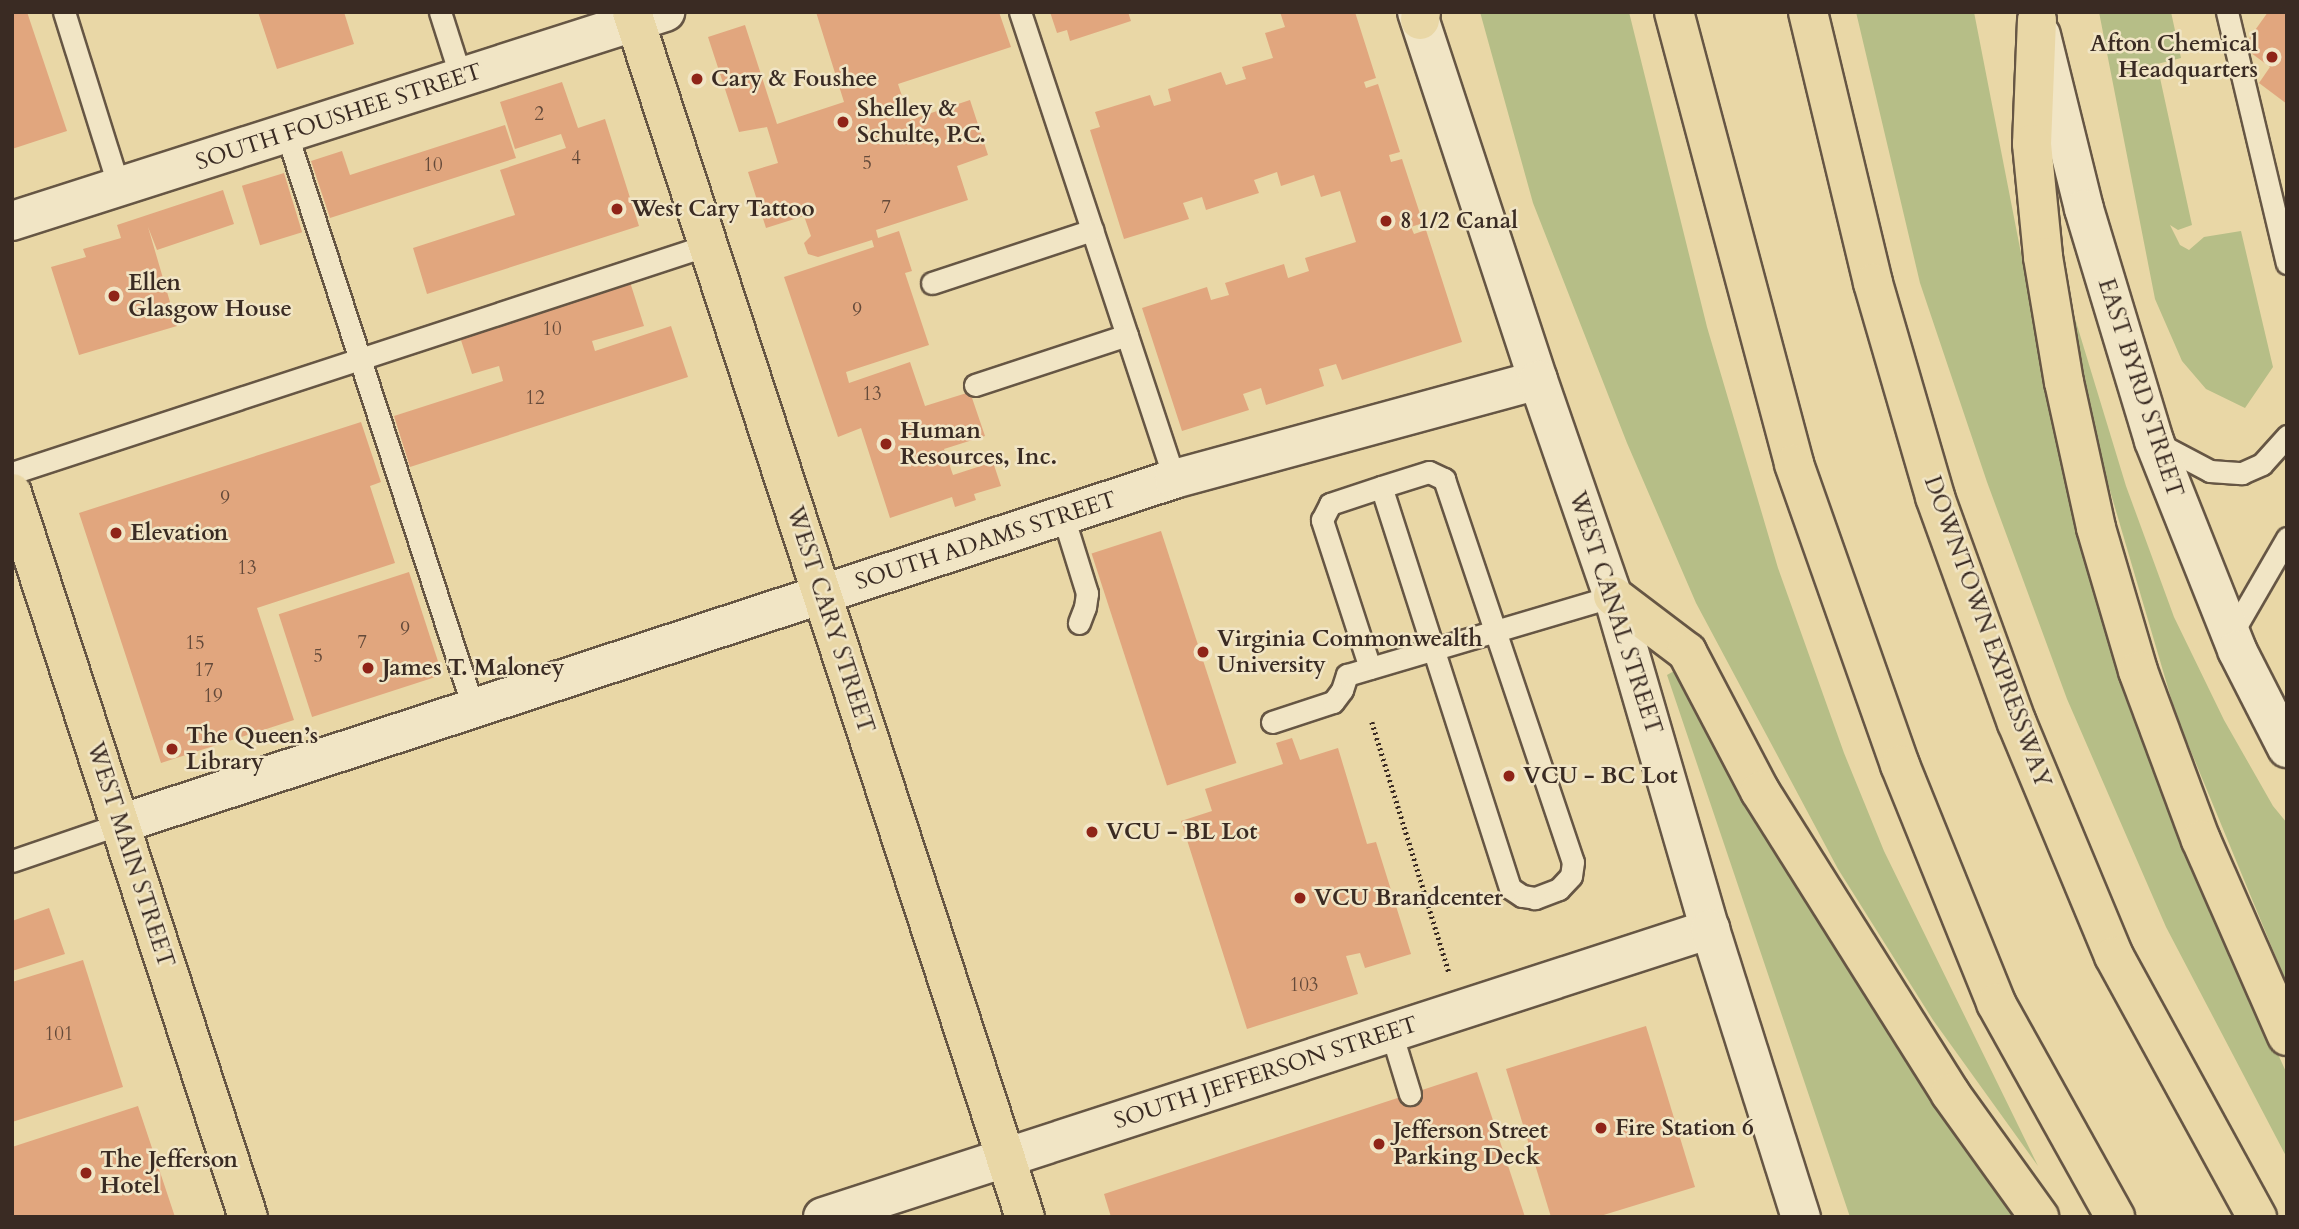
<!DOCTYPE html>
<html>
<head>
<meta charset="utf-8">
<style>
  body { margin:0 }
  #map { position:relative; width:2299px; height:1229px; overflow:hidden; background:#e9d7a6; font-family:Cardo,serif }
  div>[style] { position:absolute }
  [style*='--x'] { left:calc(var(--x)*1px); top:calc(var(--y)*1px); width:calc(var(--w)*1px); rotate:calc(var(--a)*1deg) }
  .green>* { inset:0; background:#b6be87 }
  .building>* { inset:0; background:#e1a67e; transform-origin:0 0 }
  .path>* { height:4.5px; margin-top:-2.25px; transform-origin:0; background:repeating-linear-gradient(90deg,#3a2b23 0 2px,transparent 0 5.5px) }
  .roads { filter:drop-shadow(2px 0 #665644) drop-shadow(-2px 0 #665644) drop-shadow(0 2px #665644) drop-shadow(0 -2px #665644) }
  .lane>* { height:21px; margin:-10.5px; padding:0 10.5px; transform-origin:10.5px; border-radius:10.5px; background:#f1e5c5 }
  .street>* { height:38px; margin:-19px; padding:0 19px; transform-origin:19px; border-radius:19px; background:#f1e5c5 }
  .secondary>* { height:38px; margin:-19px; padding:0 19px; transform-origin:19px; border-radius:19px; background:#f1e5c5 }
  .primary>* { height:38px; margin:-19px; padding:0 19px; transform-origin:19px; border-radius:19px; background:#e9d7a6 }
  .highway>* { height:38px; margin:-19px; padding:0 19px; transform-origin:19px; border-radius:19px; background:#e9d7a6 }
  .dots>* { width:19px; height:19px; translate:-50% -50%; box-sizing:border-box; border:4px solid #f1e5c5; border-radius:50% }
  span { translate:-50% -50%; white-space:nowrap; text-align:center; line-height:1.15; -webkit-text-stroke:5px #f1e5c5; paint-order:stroke }
  .number-label { font-size:19px; color:#644a3a }
  .number-label span { -webkit-text-stroke-width:0 }
  .poi-label { font-size:23px; color:#3a2b23; font-weight:700 }
  .right { translate:-100% -50%; text-align:right }
  .left { translate:0 -50%; text-align:left }
  .street-label { font-size:23px; color:#3a2b23 }
  .frame { position:absolute; inset:0; border:14px solid #3a2b23; pointer-events:none }
</style>
</head>
<body>
<div id="map">
  <div class="green">
    <div style="clip-path:polygon(1480px 12px,1629px 12px,1707px 327px,1778px 568px,1844px 753px,1884px 851px,2038px 1166px,1933px 1020px,1838px 869px,1696px 603px,1627px 443px,1533px 203px)"></div>
    <div style="clip-path:polygon(1856px 12px,1974px 12px,2056px 433px,2126px 700px,2193px 867px,2287px 1074px,2287px 1158px,2166px 927px,2067px 699px,1987px 482px,1920px 283px)"></div>
    <div style="clip-path:polygon(2099px 12px,2171px 12px,2181px 58px,2157px 64px,2192px 225px,2178px 230px,2170px 225px,2180px 245px,2189px 250px,2204px 237px,2241px 231px,2273px 367px,2245px 408px,2206px 389px,2182px 361px,2155px 299px)"></div>
    <div style="clip-path:polygon(2066px 289px,2126px 486px,2174px 617px,2224px 720px,2273px 806px,2287px 823px,2287px 984px,2176px 715px,2101px 460px)"></div>
    <div style="clip-path:polygon(1674px 671px,1782px 864px,2020px 1217px,1850px 1217px,1667px 675px)"></div>
  </div>
  <div class="building">
    <div style="clip-path:polygon(12px 12px,27px 12px,67px 131px,12px 149px)"></div>
    <div style="clip-path:polygon(258px 12px,344px 12px,354px 44px,277px 69px)"></div>
    <div style="clip-path:polygon(816px 12px,999px 12px,1011px 47px,898px 84px,910px 120px,970px 100px,988px 155px,957px 166px,968px 200px,876px 230px,878px 238px,899px 231px,912px 271px,905px 273px,929px 345px,846px 372px,849px 383px,910px 362px,925px 406px,970px 392px,985px 436px,944px 449px,953px 475px,993px 462px,1001px 486px,974px 494px,976px 500px,955px 507px,952px 497px,890px 518px,861px 428px,838px 437px,784px 277px,874px 247px,872px 240px,818px 257px,808px 254px,804px 243px,811px 236px,804px 216px,766px 228px,748px 172px,778px 163px,767px 127px,739px 132px,708px 37px,745px 25px,777px 124px,844px 102px)"></div>
    <div style="clip-path:polygon(1050px 12px,1128px 12px,1131px 21px,1070px 41px,1067px 30px,1057px 33px)"></div>
    <div style="clip-path:polygon(1280px 12px,1355px 12px,1376px 78px,1364px 82px,1366px 88px,1378px 84px,1400px 152px,1389px 155px,1391px 162px,1402px 159px,1423px 223px,1411px 227px,1414px 234px,1426px 230px,1462px 342px,1342px 380px,1336px 364px,1319px 369px,1324px 386px,1266px 405px,1261px 388px,1243px 394px,1249px 410px,1182px 431px,1142px 308px,1207px 287px,1211px 300px,1229px 295px,1225px 283px,1284px 264px,1288px 278px,1309px 271px,1305px 258px,1356px 242px,1340px 191px,1321px 197px,1314px 175px,1281px 186px,1277px 172px,1254px 180px,1259px 193px,1206px 210px,1202px 197px,1183px 203px,1189px 219px,1124px 239px,1090px 130px,1100px 127px,1095px 112px,1150px 95px,1154px 106px,1171px 101px,1168px 89px,1221px 72px,1226px 85px,1246px 79px,1242px 67px,1273px 58px,1265px 33px,1285px 27px)"></div>
    <div style="clip-path:polygon(2268px 12px,2287px 12px,2287px 104px,2259px 83px,2270px 67px,2243px 47px)"></div>
    <div style="clip-path:polygon(562px 82px,578px 128px,605px 119px,639px 226px,427px 294px,413px 248px,515px 215px,500px 170px,566px 148px,561px 134px,515px 149px,500px 102px)"></div>
    <div style="clip-path:polygon(505px 125px,516px 158px,330px 218px,311px 161px,342px 151px,350px 175px)"></div>
    <div style="left:284px;top:173px;width:62px;height:44px;rotate:73deg"></div>
    <div style="clip-path:polygon(223px 190px,234px 224px,157px 250px,148px 227px,177px 326px,79px 355px,51px 267px,86px 257px,83px 249px,121px 238px,117px 225px)"></div>
    <div style="clip-path:polygon(630px 282px,644px 326px,592px 341px,595px 351px,671px 326px,688px 377px,410px 467px,394px 416px,503px 381px,499px 366px,472px 374px,459px 334px)"></div>
    <div style="clip-path:polygon(361px 422px,381px 482px,370px 486px,395px 563px,257px 608px,294px 720px,161px 763px,79px 513px)"></div>
    <div style="left:1161px;top:531px;width:244px;height:73px;rotate:72deg"></div>
    <div style="left:409px;top:572px;width:108px;height:137px;rotate:72deg"></div>
    <div style="clip-path:polygon(1292px 738px,1300px 760px,1338px 748px,1367px 844px,1376px 842px,1411px 954px,1365px 968px,1360px 953px,1346px 956px,1358px 994px,1247px 1029px,1181px 821px,1212px 811px,1205px 789px,1283px 764px,1276px 743px)"></div>
    <div style="clip-path:polygon(49px 908px,65px 954px,12px 971px,12px 921px)"></div>
    <div style="clip-path:polygon(83px 960px,123px 1087px,12px 1122px,12px 982px)"></div>
    <div style="clip-path:polygon(1646px 1026px,1695px 1187px,1597px 1217px,1551px 1217px,1506px 1069px)"></div>
    <div style="clip-path:polygon(1477px 1072px,1525px 1217px,1111px 1217px,1104px 1194px)"></div>
    <div style="clip-path:polygon(138px 1106px,175px 1217px,12px 1217px,12px 1147px)"></div>
  </div>
  <div class="path">
    <div style="--x:1372;--y:722;--w:263;--a:72.9"></div>
  </div>
  <div class="roads">
    <div class="lane">
      <div style="--x:64;--y:12;--w:183;--a:72.6"></div>
      <div style="--x:440;--y:12;--w:69;--a:72.3"></div>
      <div style="--x:1020;--y:12;--w:492;--a:71.7"></div>
      <div style="--x:2227;--y:12;--w:258;--a:76.6"></div>
      <div style="--x:286;--y:132;--w:608;--a:71.98"></div>
      <div style="--x:932;--y:283;--w:169;--a:-18.3"></div>
      <div style="--x:975;--y:385;--w:160;--a:-18.2"></div>
      <div style="--x:2157;--y:443;--w:60;--a:27.8"></div>
      <div style="--x:2210;--y:471;--w:32;--a:4"></div>
      <div style="--x:2242;--y:473;--w:22;--a:-24"></div>
      <div style="--x:2262;--y:464;--w:38;--a:-48"></div>
      <div style="--x:1429;--y:472;--w:17;--a:25"></div>
      <div style="--x:1444;--y:479;--w:404;--a:71.4"></div>
      <div style="--x:1573;--y:862;--w:14;--a:98"></div>
      <div style="--x:1571;--y:876;--w:18;--a:133"></div>
      <div style="--x:1559;--y:889;--w:26;--a:159"></div>
      <div style="--x:1535;--y:898;--w:13;--a:-171"></div>
      <div style="--x:1522;--y:896;--w:14;--a:-146"></div>
      <div style="--x:1510;--y:888;--w:421;--a:-107.8"></div>
      <div style="--x:1381;--y:487;--w:50;--a:-17.4"></div>
      <div style="--x:12;--y:473;--w:732;--a:-18.14"></div>
      <div style="--x:1063;--y:516;--w:81;--a:72.7"></div>
      <div style="--x:1087;--y:593;--w:14;--a:98"></div>
      <div style="--x:1085;--y:607;--w:17;--a:111"></div>
      <div style="--x:2231;--y:635;--w:112;--a:-60"></div>
      <div style="--x:1370;--y:668;--w:156;--a:-108"></div>
      <div style="--x:1322;--y:520;--w:18;--a:-63"></div>
      <div style="--x:1330;--y:504;--w:54;--a:-18.4"></div>
      <div style="--x:1272;--y:722;--w:64;--a:-18.2"></div>
      <div style="--x:1333;--y:702;--w:15;--a:-53"></div>
      <div style="--x:1342;--y:690;--w:16;--a:-72"></div>
      <div style="--x:1347;--y:675;--w:277;--a:-16.5"></div>
      <div style="--x:12;--y:861;--w:114;--a:-18.9"></div>
      <div style="--x:1391;--y:1032;--w:65;--a:73"></div>
    </div>
    <div class="street">
      <div style="--x:12;--y:221;--w:686;--a:-17.75"></div>
      <div style="--x:120;--y:824;--w:1109;--a:-18.12"></div>
      <div style="--x:1174;--y:479;--w:377;--a:-15.2"></div>
      <div style="--x:823;--y:1217;--w:933;--a:-17.99"></div>
    </div>
    <div class="secondary">
      <div style="--x:1417;--y:12;--w:387;--a:71.8"></div>
      <div style="--x:1538;--y:380;--w:229;--a:70.9"></div>
      <div style="--x:1613;--y:596;--w:347;--a:73.8"></div>
      <div style="--x:1710;--y:929;--w:302;--a:72.5"></div>
      <div style="--x:2041;--y:35;--w:179;--a:76.1"></div>
      <div style="--x:2084;--y:209;--w:242;--a:73.2"></div>
      <div style="--x:2154;--y:441;--w:225;--a:68.3"></div>
      <div style="--x:2237;--y:650;--w:110;--a:63"></div>
    </div>
    <div class="primary">
      <div style="--x:632;--y:12;--w:1267;--a:71.94"></div>
      <div style="--x:12;--y:493;--w:761;--a:71.95"></div>
    </div>
    <div class="highway">
      <div style="--x:1674;--y:12;--w:468;--a:75.1"></div>
      <div style="--x:1794;--y:464;--w:319;--a:70.6"></div>
      <div style="--x:1900;--y:765;--w:257;--a:68"></div>
      <div style="--x:1996;--y:1003;--w:245;--a:60.9"></div>
      <div style="--x:1808;--y:12;--w:279;--a:76.5"></div>
      <div style="--x:1873;--y:283;--w:223;--a:73.8"></div>
      <div style="--x:1935;--y:497;--w:240;--a:70.1"></div>
      <div style="--x:2017;--y:723;--w:252;--a:67.4"></div>
      <div style="--x:2114;--y:956;--w:298;--a:61.3"></div>
      <div style="--x:1420;--y:20;--w:8;--a:-83"></div>
      <div style="--x:2037;--y:20;--w:124;--a:92.3"></div>
      <div style="--x:2032;--y:144;--w:114;--a:84.4"></div>
      <div style="--x:2043;--y:257;--w:127;--a:80.5"></div>
      <div style="--x:2064;--y:382;--w:149;--a:77.6"></div>
      <div style="--x:2096;--y:528;--w:149;--a:73.6"></div>
      <div style="--x:2138;--y:671;--w:180;--a:69.6"></div>
      <div style="--x:2201;--y:840;--w:214;--a:66.3"></div>
      <div style="--x:1613;--y:596;--w:93;--a:37.1"></div>
      <div style="--x:1687;--y:652;--w:157;--a:62.3"></div>
      <div style="--x:1760;--y:791;--w:357;--a:57.8"></div>
      <div style="--x:1950;--y:1093;--w:153;--a:54.3"></div>
    </div>
  </div>
  <div class="dots">
    <div style="left:2272px;top:57px;background:#8f2418"></div>
    <div style="left:697px;top:79px;background:#8f2418"></div>
    <div style="left:843px;top:122px;background:#8f2418"></div>
    <div style="left:617px;top:209px;background:#8f2418"></div>
    <div style="left:1386px;top:221px;background:#8f2418"></div>
    <div style="left:114px;top:296px;background:#8f2418"></div>
    <div style="left:886px;top:444px;background:#8f2418"></div>
    <div style="left:116px;top:533px;background:#8f2418"></div>
    <div style="left:1203px;top:652px;background:#8f2418"></div>
    <div style="left:368px;top:668px;background:#8f2418"></div>
    <div style="left:172px;top:749px;background:#8f2418"></div>
    <div style="left:1509px;top:776px;background:#8f2418"></div>
    <div style="left:1092px;top:832px;background:#8f2418"></div>
    <div style="left:1300px;top:898px;background:#8f2418"></div>
    <div style="left:1601px;top:1128px;background:#8f2418"></div>
    <div style="left:1379px;top:1144px;background:#8f2418"></div>
    <div style="left:86px;top:1173px;background:#8f2418"></div>
  </div>
  <div class="number-label">
    <span style="left:539px;top:115px">2</span>
    <span style="left:576px;top:159px">4</span>
    <span style="left:867px;top:164px">5</span>
    <span style="left:433px;top:166px">10</span>
    <span style="left:886px;top:208px">7</span>
    <span style="left:857px;top:311px">9</span>
    <span style="left:552px;top:330px">10</span>
    <span style="left:872px;top:395px">13</span>
    <span style="left:535px;top:399px">12</span>
    <span style="left:225px;top:499px">9</span>
    <span style="left:247px;top:569px">13</span>
    <span style="left:405px;top:630px">9</span>
    <span style="left:362px;top:643px">7</span>
    <span style="left:195px;top:644px">15</span>
    <span style="left:318px;top:657px">5</span>
    <span style="left:204px;top:671px">17</span>
    <span style="left:213px;top:697px">19</span>
    <span style="left:1304px;top:986px">103</span>
    <span style="left:59px;top:1035px">101</span>
  </div>
  <div class="poi-label">
    <span class="right" style="left:2258px;top:57px">Afton Chemical<br>Headquarters</span>
    <span class="left" style="left:711px;top:79px">Cary &amp; Foushee</span>
    <span class="left" style="left:857px;top:122px">Shelley &amp;<br>Schulte, P.C.</span>
    <span class="left" style="left:631px;top:209px">West Cary Tattoo</span>
    <span class="left" style="left:1400px;top:221px">8 1/2 Canal</span>
    <span class="left" style="left:128px;top:296px">Ellen<br>Glasgow House</span>
    <span class="left" style="left:900px;top:444px">Human<br>Resources, Inc.</span>
    <span class="left" style="left:130px;top:533px">Elevation</span>
    <span class="left" style="left:1217px;top:652px">Virginia Commonwealth<br>University</span>
    <span class="left" style="left:382px;top:668px">James T. Maloney</span>
    <span class="left" style="left:186px;top:749px">The Queen’s<br>Library</span>
    <span class="left" style="left:1523px;top:776px">VCU - BC Lot</span>
    <span class="left" style="left:1106px;top:832px">VCU - BL Lot</span>
    <span class="left" style="left:1314px;top:898px">VCU Brandcenter</span>
    <span class="left" style="left:1615px;top:1128px">Fire Station 6</span>
    <span class="left" style="left:1393px;top:1144px">Jefferson Street<br>Parking Deck</span>
    <span class="left" style="left:100px;top:1173px">The Jefferson<br>Hotel</span>
  </div>
  <div class="street-label">
    <span style="left:339px;top:117px;rotate:-18deg">SOUTH FOUSHEE STREET</span>
    <span style="left:2140px;top:388px;rotate:72deg">EAST BYRD STREET</span>
    <span style="left:986px;top:541px;rotate:-18deg">SOUTH ADAMS STREET</span>
    <span style="left:1615px;top:613px;rotate:72deg">WEST CANAL STREET</span>
    <span style="left:830px;top:620px;rotate:72deg">WEST CARY STREET</span>
    <span style="left:1987px;top:632px;rotate:70deg">DOWNTOWN EXPRESSWAY</span>
    <span style="left:130px;top:855px;rotate:72deg">WEST MAIN STREET</span>
    <span style="left:1266px;top:1073px;rotate:-18deg">SOUTH JEFFERSON STREET</span>
  </div>
  <div class="frame"></div>
</div>
</body>
</html>
